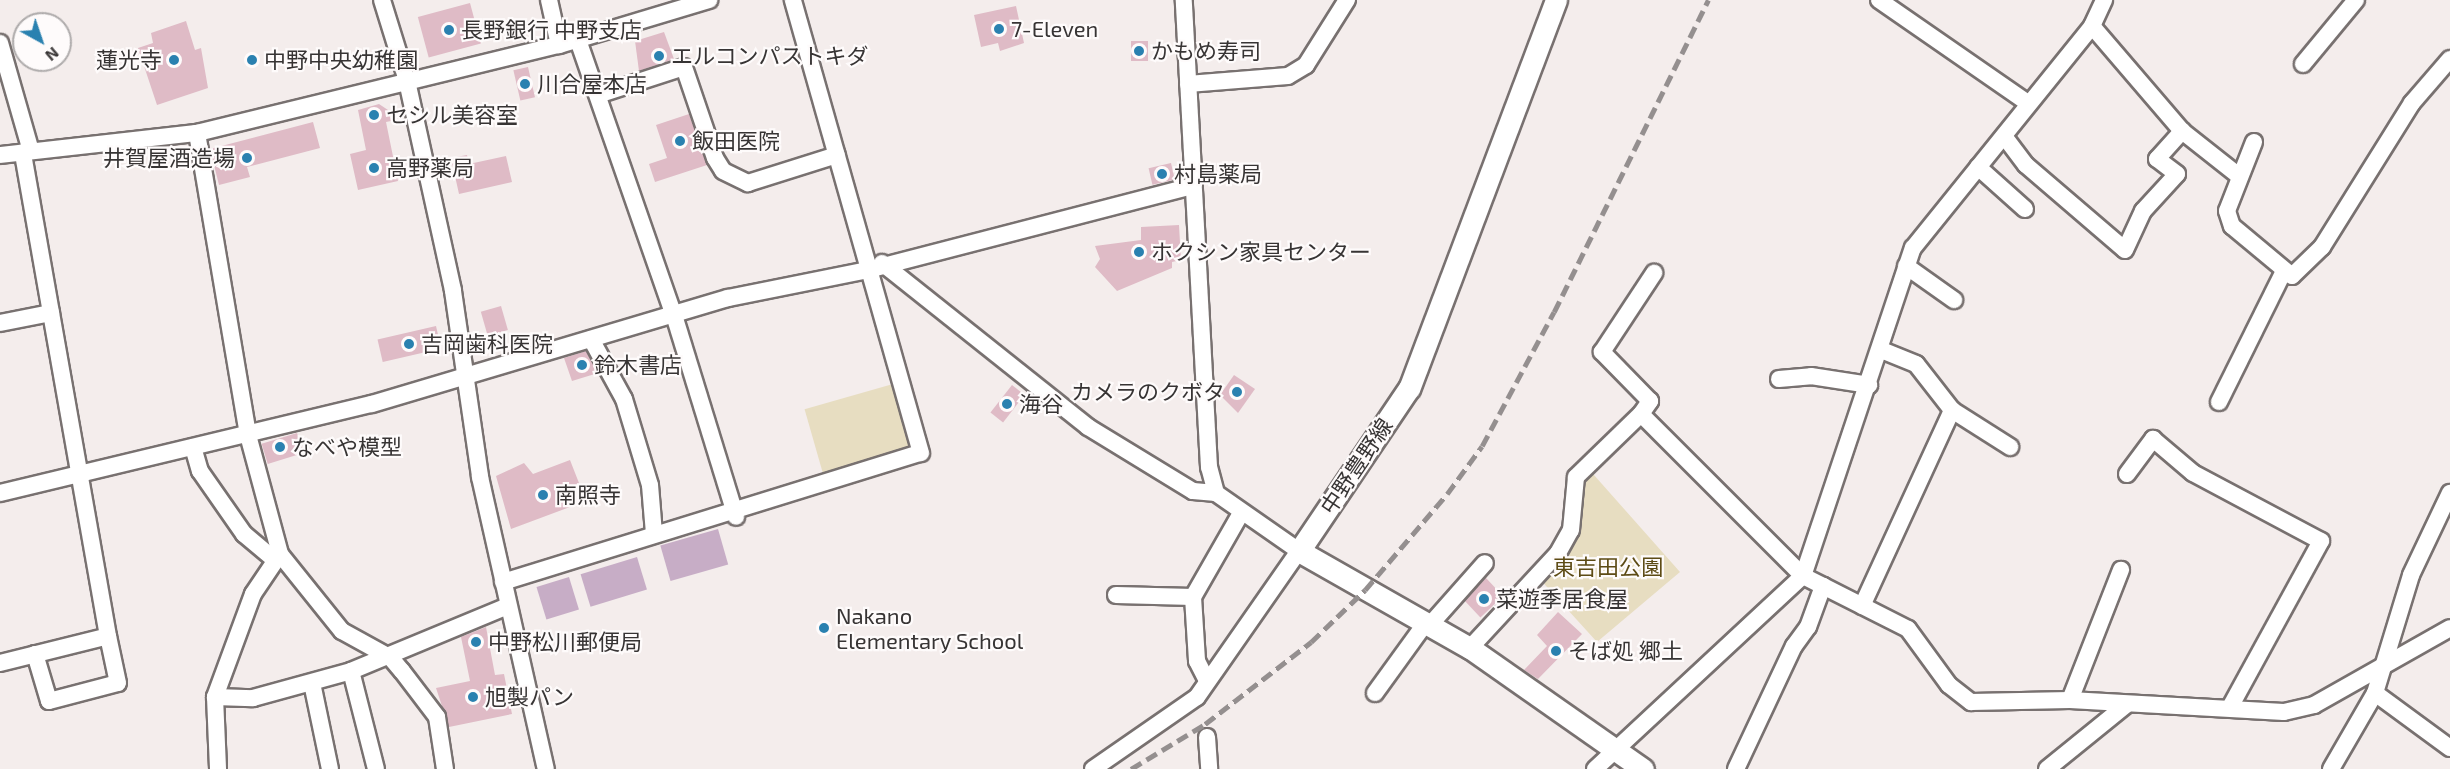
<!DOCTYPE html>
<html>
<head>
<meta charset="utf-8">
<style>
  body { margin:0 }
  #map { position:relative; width:2450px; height:769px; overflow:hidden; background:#f4edec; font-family:"Exo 2","Noto Sans JP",sans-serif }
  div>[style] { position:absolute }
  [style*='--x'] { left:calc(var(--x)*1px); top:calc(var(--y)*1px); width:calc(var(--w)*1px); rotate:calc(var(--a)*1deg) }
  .green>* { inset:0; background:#e7ddc1; transform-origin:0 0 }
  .water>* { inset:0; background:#c7adc6; transform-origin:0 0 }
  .building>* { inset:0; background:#dfbbc6; transform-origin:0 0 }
  .roads { filter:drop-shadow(2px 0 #787170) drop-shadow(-2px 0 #787170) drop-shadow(0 2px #787170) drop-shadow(0 -2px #787170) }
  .minor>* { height:16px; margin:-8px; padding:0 8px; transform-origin:8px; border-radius:8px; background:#fff }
  .major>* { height:21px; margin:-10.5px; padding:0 10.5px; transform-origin:10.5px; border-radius:10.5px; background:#fff }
  .rail>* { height:4.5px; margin-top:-2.25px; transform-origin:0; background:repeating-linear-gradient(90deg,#948f8f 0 12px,transparent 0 18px) }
  .dots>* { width:16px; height:16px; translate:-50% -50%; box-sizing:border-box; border:3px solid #fefbfb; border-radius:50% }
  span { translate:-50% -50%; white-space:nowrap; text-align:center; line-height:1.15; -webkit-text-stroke:4.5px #fefbfb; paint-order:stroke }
  .poi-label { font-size:22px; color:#373434 }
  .left { translate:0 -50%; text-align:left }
  .right { translate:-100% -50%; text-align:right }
  .street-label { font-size:22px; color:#373434 }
  .park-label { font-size:22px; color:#5d4b15 }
  .north { position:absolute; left:12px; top:12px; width:60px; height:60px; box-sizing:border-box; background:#fefbfb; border:2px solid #aeabab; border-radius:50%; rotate:140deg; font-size:16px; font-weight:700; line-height:24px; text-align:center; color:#373434 }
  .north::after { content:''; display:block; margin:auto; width:21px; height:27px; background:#2a81b0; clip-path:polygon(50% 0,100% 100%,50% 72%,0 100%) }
</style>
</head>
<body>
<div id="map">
  <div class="green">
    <div style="left:893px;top:384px;width:66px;height:92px;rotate:74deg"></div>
    <div style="clip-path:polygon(1586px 466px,1680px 572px,1597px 642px,1537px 576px,1558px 553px)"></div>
  </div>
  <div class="water">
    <div style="left:718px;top:529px;width:37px;height:60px;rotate:74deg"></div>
    <div style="left:637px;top:557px;width:34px;height:59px;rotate:73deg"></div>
    <div style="left:569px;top:577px;width:34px;height:34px;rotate:73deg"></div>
  </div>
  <div class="building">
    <div style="left:470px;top:3px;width:42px;height:54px;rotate:75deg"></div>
    <div style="clip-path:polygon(1016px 6px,1024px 43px,1000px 51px,998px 43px,981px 47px,974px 15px)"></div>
    <div style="clip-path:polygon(186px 21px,195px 50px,201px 48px,208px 88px,157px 105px,138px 48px,153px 43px,151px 33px)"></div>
    <div style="clip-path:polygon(664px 32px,674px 59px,639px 71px,635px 41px)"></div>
    <div style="left:1131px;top:41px;width:17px;height:20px"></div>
    <div style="left:528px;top:67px;width:31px;height:15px;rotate:77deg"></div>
    <div style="clip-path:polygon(379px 104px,388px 110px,391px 121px,386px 122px,398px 181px,358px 190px,350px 154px,366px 150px,358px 110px)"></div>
    <div style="clip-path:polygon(689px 114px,707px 165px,655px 182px,649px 164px,667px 158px,656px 125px)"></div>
    <div style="clip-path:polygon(313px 122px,320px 148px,247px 167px,250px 177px,219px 185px,210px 149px)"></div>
    <div style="clip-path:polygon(467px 155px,469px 164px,506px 156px,512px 182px,459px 194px,451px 158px)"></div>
    <div style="left:1171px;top:163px;width:17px;height:23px;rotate:77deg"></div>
    <div style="clip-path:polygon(1179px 225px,1181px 260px,1172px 262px,1172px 268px,1117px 291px,1095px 267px,1100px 259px,1095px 246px,1141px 240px,1141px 227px)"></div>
    <div style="left:501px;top:306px;width:25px;height:21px;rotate:74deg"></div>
    <div style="left:436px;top:326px;width:23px;height:60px;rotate:77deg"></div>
    <div style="clip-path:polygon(586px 351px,598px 373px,572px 381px,564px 358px)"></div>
    <div style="clip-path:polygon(1234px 375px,1255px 389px,1238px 413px,1220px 395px)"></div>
    <div style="left:1012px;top:385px;width:16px;height:35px;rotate:38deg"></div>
    <div style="left:297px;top:433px;width:21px;height:37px;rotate:73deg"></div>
    <div style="clip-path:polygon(570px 460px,586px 501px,511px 529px,496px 476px,524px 463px,533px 474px)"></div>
    <div style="left:1486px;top:578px;width:25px;height:31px;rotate:47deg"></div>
    <div style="clip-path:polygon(1558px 612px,1582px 634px,1538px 679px,1524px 670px,1547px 646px,1537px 635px)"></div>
    <div style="clip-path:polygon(486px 627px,495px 675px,504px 674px,512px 714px,449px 727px,436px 688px,470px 681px,461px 637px)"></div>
  </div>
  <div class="roads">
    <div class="minor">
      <div style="--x:382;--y:0;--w:85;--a:72.8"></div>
      <div style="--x:407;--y:81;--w:215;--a:77.6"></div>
      <div style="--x:453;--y:291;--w:188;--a:81.7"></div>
      <div style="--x:480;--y:477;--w:299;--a:77.3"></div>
      <div style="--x:549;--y:0;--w:46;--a:77.5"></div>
      <div style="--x:1879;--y:0;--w:181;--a:34.7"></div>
      <div style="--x:2092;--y:26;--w:138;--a:49.4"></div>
      <div style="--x:2182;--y:131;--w:73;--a:38.3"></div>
      <div style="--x:578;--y:40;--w:291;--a:70.8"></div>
      <div style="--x:674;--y:315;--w:211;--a:72.9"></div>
      <div style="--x:0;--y:43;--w:112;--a:74"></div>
      <div style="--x:2303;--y:64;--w:83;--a:-50.4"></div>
      <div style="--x:1188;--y:84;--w:100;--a:-4.6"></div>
      <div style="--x:1288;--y:76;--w:21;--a:-31"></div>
      <div style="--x:1306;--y:65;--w:77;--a:-57.8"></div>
      <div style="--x:598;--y:95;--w:90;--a:-18"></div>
      <div style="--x:684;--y:67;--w:96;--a:71.2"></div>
      <div style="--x:715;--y:158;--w:15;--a:58"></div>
      <div style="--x:723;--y:171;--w:28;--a:26"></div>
      <div style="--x:748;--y:183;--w:93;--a:-17.5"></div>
      <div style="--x:197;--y:133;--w:306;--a:80.4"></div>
      <div style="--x:248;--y:435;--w:123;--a:74.9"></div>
      <div style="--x:280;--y:554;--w:48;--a:124"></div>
      <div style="--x:253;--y:594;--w:110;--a:110.3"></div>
      <div style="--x:215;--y:697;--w:72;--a:87.6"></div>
      <div style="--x:2004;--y:136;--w:36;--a:53"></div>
      <div style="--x:2026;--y:165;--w:130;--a:40.6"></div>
      <div style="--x:2125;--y:250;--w:43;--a:-65.2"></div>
      <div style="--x:2143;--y:211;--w:50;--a:-47.4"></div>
      <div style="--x:2177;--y:174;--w:25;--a:-143"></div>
      <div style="--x:2157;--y:159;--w:38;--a:-48"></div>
      <div style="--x:2254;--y:142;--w:74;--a:111.4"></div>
      <div style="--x:2227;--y:211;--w:16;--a:72"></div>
      <div style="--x:2232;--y:226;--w:78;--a:39.8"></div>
      <div style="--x:2292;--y:276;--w:42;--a:-44"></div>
      <div style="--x:2322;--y:247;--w:170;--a:-58"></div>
      <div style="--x:2412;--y:103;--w:58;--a:-49.2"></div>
      <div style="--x:0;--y:155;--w:198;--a:-6.4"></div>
      <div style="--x:197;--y:133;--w:373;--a:-13.7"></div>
      <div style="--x:559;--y:45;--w:157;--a:-16.7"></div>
      <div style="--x:1978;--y:167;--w:63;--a:41.8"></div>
      <div style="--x:882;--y:263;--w:263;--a:38.5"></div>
      <div style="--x:1088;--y:427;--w:123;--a:31.4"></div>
      <div style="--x:1193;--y:491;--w:23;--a:5"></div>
      <div style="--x:1906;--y:266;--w:59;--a:35.3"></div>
      <div style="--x:0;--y:323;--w:52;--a:-11.1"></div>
      <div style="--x:591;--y:339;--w:68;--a:61.2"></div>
      <div style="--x:624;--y:399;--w:90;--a:73.2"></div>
      <div style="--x:650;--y:485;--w:49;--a:85.3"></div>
      <div style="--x:1779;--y:379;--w:32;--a:-5"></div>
      <div style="--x:1811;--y:376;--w:59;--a:8.8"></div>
      <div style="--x:2219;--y:402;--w:146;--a:-63.6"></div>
      <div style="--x:1952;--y:410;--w:69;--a:32.5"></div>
      <div style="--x:193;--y:447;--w:25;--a:74"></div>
      <div style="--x:200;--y:471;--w:77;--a:55.1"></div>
      <div style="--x:244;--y:534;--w:39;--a:40"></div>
      <div style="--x:2127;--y:474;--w:44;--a:-53.4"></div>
      <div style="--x:2153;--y:439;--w:52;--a:40.4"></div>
      <div style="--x:2193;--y:473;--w:145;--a:28"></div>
      <div style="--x:2321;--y:541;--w:189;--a:118.7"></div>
      <div style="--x:0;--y:493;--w:382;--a:-13.5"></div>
      <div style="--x:372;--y:404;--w:371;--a:-16.6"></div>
      <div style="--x:728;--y:298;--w:143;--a:-11.3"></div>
      <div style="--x:868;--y:270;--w:335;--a:-14.5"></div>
      <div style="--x:280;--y:554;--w:99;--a:51.2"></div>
      <div style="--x:342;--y:631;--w:56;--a:28.9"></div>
      <div style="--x:391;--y:658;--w:17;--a:50"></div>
      <div style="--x:402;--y:671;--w:58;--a:52.7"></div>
      <div style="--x:437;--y:717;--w:53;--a:81.3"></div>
      <div style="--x:503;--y:582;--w:437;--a:-17.2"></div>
      <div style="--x:921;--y:453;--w:471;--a:-105.8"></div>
      <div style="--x:1823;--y:586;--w:95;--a:26.8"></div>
      <div style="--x:1908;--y:629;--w:69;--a:53.8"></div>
      <div style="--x:1949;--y:685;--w:28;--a:38"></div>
      <div style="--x:1971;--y:702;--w:99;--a:-1.2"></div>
      <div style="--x:2070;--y:700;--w:214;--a:3.2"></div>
      <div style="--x:2284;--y:712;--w:31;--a:-13"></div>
      <div style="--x:2314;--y:705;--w:156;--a:-29.5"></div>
      <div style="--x:1116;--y:595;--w:77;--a:1.5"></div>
      <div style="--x:1193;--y:597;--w:64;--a:86.4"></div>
      <div style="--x:1197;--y:661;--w:22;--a:63"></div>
      <div style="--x:1193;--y:597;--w:95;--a:-60.2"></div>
      <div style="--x:1862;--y:606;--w:216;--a:-65.3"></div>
      <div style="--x:1952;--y:410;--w:58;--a:-128"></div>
      <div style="--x:1916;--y:364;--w:38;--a:-158"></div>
      <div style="--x:1429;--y:626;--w:84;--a:-48.4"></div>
      <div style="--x:1470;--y:648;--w:129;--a:-47.2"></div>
      <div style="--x:1558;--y:553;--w:26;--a:-61"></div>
      <div style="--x:1571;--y:530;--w:53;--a:-84.6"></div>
      <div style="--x:1576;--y:477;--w:91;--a:-44.1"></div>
      <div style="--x:35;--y:654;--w:49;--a:73.4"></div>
      <div style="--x:49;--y:701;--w:71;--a:-14.6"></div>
      <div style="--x:118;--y:683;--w:48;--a:-102"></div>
      <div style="--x:0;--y:663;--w:111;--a:-14"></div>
      <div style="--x:108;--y:636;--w:491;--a:-100"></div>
      <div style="--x:351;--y:671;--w:101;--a:75.7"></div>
      <div style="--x:312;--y:683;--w:88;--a:78.2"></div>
      <div style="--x:1375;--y:693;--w:85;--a:-54.1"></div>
      <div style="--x:2375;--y:693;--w:93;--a:36.3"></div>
      <div style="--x:215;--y:697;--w:38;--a:2"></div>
      <div style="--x:253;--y:698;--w:102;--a:-15.4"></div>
      <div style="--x:351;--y:671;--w:170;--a:-22.5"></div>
      <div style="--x:2070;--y:700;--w:140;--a:-68.6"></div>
      <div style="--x:1207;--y:737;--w:32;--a:86"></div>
      <div style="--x:1093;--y:769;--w:126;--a:-34.7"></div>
      <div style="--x:1197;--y:697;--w:178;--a:-55.1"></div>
      <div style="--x:1299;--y:551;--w:101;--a:-145.1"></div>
      <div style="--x:1216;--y:493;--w:27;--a:-105"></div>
      <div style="--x:1209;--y:467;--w:468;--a:-93.1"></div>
      <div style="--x:1595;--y:769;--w:284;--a:-42.9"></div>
      <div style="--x:1803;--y:576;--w:229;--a:-135"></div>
      <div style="--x:1641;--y:414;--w:16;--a:-55"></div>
      <div style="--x:1650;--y:401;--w:69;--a:-134.4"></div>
      <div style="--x:1602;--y:352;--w:95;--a:-56.6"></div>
      <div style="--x:1736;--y:769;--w:136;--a:-64.8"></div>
      <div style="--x:1794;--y:646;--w:24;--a:-54"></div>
      <div style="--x:1808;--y:627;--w:44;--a:-69.9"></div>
      <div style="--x:1823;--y:586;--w:22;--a:-153"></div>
      <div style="--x:1803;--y:576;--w:346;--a:-71.5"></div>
      <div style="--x:1913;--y:248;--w:285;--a:-51.1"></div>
      <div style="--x:2092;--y:26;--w:29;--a:-65"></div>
      <div style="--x:2047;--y:769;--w:102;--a:-39"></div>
      <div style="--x:2331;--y:769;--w:88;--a:-59.9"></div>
      <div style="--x:2375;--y:693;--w:123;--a:-73"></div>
      <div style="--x:2411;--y:575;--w:91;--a:-64.6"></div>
    </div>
    <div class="major">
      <div style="--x:1556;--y:0;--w:415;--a:110.7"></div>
      <div style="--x:1409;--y:388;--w:197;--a:124"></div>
      <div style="--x:1299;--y:551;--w:197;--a:29.6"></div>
      <div style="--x:1470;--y:648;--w:211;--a:35"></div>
    </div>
  </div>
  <div class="rail">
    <div style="--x:1131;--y:769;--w:87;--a:-31.3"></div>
    <div style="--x:1205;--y:724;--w:134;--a:-37.7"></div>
    <div style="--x:1311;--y:642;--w:75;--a:-43.9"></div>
    <div style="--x:1365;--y:590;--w:126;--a:-49.5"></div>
    <div style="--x:1447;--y:494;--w:59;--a:-53.9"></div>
    <div style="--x:1482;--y:446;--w:152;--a:-61.8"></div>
    <div style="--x:1554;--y:312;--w:348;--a:-63.7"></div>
  </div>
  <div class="dots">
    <div style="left:999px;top:29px;background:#2a81b0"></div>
    <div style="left:449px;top:30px;background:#2a81b0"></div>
    <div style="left:1139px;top:51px;background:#2a81b0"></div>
    <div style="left:659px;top:56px;background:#2a81b0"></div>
    <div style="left:174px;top:60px;background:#2a81b0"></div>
    <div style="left:252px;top:60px;background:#2a81b0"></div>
    <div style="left:525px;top:84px;background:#2a81b0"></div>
    <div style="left:374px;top:115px;background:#2a81b0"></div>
    <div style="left:680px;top:141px;background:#2a81b0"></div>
    <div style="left:247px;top:158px;background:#2a81b0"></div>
    <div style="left:374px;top:168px;background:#2a81b0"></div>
    <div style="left:1162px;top:174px;background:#2a81b0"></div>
    <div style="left:1139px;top:252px;background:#2a81b0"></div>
    <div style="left:409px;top:344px;background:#2a81b0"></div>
    <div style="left:582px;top:365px;background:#2a81b0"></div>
    <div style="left:1237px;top:392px;background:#2a81b0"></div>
    <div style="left:1007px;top:404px;background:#2a81b0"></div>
    <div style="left:280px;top:447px;background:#2a81b0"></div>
    <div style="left:543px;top:495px;background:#2a81b0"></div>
    <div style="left:1484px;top:599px;background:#2a81b0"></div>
    <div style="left:824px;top:628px;background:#2a81b0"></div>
    <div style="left:476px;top:642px;background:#2a81b0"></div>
    <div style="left:1556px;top:651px;background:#2a81b0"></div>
    <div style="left:473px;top:697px;background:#2a81b0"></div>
  </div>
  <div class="poi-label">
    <span class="left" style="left:1011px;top:29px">7-Eleven</span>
    <span class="left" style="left:461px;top:30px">長野銀行 中野支店</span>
    <span class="left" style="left:1151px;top:51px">かもめ寿司</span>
    <span class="left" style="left:671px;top:56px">エルコンパストキダ</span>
    <span class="right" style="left:162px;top:60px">蓮光寺</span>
    <span class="left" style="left:264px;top:60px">中野中央幼稚園</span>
    <span class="left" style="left:537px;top:84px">川合屋本店</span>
    <span class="left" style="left:386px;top:115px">セシル美容室</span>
    <span class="left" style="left:692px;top:141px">飯田医院</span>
    <span class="right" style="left:235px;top:158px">井賀屋酒造場</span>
    <span class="left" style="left:386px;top:168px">高野薬局</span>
    <span class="left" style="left:1174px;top:174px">村島薬局</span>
    <span class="left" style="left:1151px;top:252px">ホクシン家具センター</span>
    <span class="left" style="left:421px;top:344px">吉岡歯科医院</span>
    <span class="left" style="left:594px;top:365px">鈴木書店</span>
    <span class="right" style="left:1225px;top:392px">カメラのクボタ</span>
    <span class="left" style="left:1019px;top:404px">海谷</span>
    <span class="left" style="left:292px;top:447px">なべや模型</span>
    <span class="left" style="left:555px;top:495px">南照寺</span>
    <span class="left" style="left:1496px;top:599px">菜遊季居食屋</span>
    <span class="left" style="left:836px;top:628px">Nakano<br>Elementary School</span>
    <span class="left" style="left:488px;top:642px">中野松川郵便局</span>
    <span class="left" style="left:1568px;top:651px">そば処 郷土</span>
    <span class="left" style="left:485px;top:697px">旭製パン</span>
  </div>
  <div class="street-label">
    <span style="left:1356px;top:466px;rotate:-56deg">中野豊野線</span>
  </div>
  <div class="park-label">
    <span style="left:1608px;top:567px">東吉田公園</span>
  </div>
  <div class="north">N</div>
</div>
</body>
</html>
